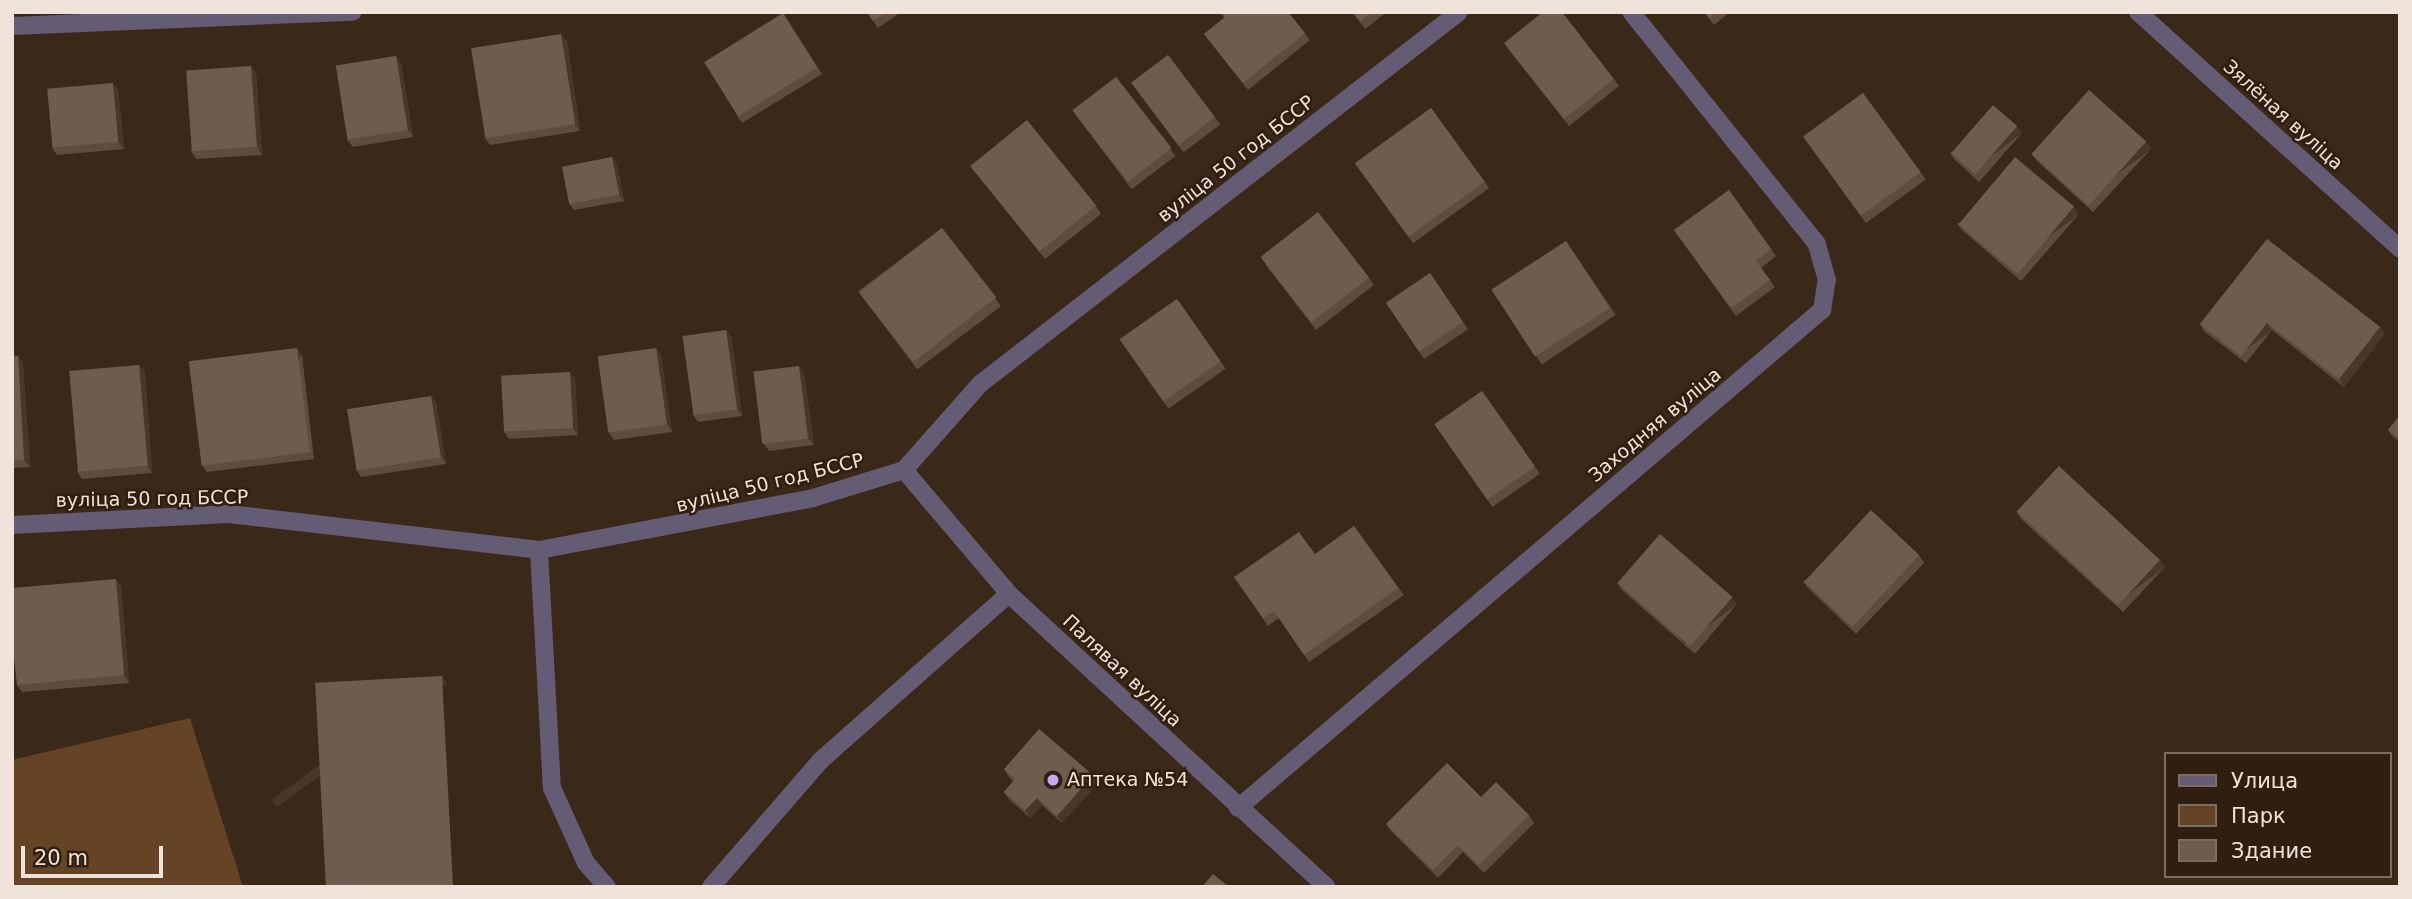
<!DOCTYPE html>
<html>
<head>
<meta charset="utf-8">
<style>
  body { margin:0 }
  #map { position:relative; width:2412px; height:899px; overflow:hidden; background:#3a2819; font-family:"DejaVu Sans",sans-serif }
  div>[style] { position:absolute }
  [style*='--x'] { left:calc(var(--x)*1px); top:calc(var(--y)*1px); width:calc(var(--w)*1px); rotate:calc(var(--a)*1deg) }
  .green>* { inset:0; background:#654426 }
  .lane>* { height:18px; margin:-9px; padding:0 9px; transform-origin:9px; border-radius:9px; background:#645c74 }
  .street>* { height:18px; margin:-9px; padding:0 9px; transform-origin:9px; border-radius:9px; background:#645c74 }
  .wall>* { inset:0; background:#5f4c3d; transform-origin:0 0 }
  .shaded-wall>* { inset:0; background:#4a3727; transform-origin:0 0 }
  .building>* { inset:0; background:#6e5d4e; transform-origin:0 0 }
  .dots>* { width:19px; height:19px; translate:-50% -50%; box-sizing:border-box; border:4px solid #301f10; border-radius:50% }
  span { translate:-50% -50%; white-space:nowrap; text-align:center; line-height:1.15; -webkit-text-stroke:5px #301f10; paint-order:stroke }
  .street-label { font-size:19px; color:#efe3da }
  .poi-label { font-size:19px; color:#efe3da }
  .left { translate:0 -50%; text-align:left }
  .frame { position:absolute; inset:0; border:14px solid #efe3da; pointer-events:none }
  .legend { position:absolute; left:2164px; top:752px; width:228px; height:126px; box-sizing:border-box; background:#301f10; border:2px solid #7c6d61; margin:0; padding:9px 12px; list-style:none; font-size:21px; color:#efe3da }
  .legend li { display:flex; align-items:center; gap:14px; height:35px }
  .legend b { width:35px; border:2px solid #7c6d61 }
  .scale { position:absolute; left:21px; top:846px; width:142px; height:32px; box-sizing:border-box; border:4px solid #efe3da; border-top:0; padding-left:9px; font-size:21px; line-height:24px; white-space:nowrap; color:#efe3da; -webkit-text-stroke:5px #301f10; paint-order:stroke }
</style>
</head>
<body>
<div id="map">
  <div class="green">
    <div style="clip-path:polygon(190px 718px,243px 887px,12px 887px,12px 760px)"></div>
  </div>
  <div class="lane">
    <div style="--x:539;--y:550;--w:238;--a:86.9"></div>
    <div style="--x:552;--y:788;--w:82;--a:65.6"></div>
    <div style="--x:586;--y:863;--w:32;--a:49"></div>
    <div style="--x:711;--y:887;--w:167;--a:-49.1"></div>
    <div style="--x:820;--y:761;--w:252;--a:-41.5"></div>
  </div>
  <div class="street">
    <div style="--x:2138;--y:12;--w:353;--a:42.1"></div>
    <div style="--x:12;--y:26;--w:341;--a:-2.4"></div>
    <div style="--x:904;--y:470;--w:162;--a:49.7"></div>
    <div style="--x:1009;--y:594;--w:432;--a:42.7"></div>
    <div style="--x:12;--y:525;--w:217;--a:-2.9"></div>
    <div style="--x:229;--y:514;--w:312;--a:6.6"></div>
    <div style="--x:539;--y:550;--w:279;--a:-10.7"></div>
    <div style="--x:813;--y:498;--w:95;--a:-17.1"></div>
    <div style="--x:904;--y:470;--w:115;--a:-48.5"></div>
    <div style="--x:980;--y:384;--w:606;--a:-37.83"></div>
    <div style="--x:1238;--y:808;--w:768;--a:-40.46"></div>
    <div style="--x:1822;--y:310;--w:30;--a:-81"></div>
    <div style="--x:1827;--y:280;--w:37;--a:-106"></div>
    <div style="--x:1817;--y:244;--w:297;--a:-128.7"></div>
  </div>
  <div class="wall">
    <div style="clip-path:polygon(867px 12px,901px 12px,878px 28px)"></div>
    <div style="clip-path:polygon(1220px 12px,1288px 12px,1310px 40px,1248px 90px,1204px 34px,1224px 18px)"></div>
    <div style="clip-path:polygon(1352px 12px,1387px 12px,1365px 29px)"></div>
    <div style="clip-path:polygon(1704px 12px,1730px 12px,1714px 25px)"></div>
    <div style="clip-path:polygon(783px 13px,822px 74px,742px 123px,737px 116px)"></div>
    <div style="clip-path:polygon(567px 41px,580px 131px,490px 145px,485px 138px)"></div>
    <div style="clip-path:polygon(1509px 50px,1614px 79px,1619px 86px,1569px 126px)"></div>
    <div style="left:1168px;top:55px;width:87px;height:46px;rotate:53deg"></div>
    <div style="clip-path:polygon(396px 56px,401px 63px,413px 137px,353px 147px,347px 140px)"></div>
    <div style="clip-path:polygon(251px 66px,256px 73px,262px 155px,196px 159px,191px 151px)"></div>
    <div style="left:1116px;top:77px;width:99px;height:55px;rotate:53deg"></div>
    <div style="clip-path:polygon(118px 90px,124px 149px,57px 155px,52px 148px)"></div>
    <div style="left:1863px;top:93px;width:107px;height:74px;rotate:54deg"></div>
    <div style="left:1431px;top:108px;width:99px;height:94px;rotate:54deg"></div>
    <div style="clip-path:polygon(2022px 133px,1979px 182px,1955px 160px,1950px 153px)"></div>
    <div style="clip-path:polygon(2146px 142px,2151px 149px,2093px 212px,2036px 160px,2031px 153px)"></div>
    <div style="clip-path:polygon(612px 157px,617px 164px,624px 201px,574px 210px,569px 203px)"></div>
    <div style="clip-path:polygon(970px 166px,1096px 206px,1101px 214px,1045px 259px)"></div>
    <div style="clip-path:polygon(1729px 190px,1776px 256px,1761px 268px,1775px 287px,1736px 316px,1674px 230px)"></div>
    <div style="clip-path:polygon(2079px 214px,2021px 281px,1962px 230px,1957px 223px)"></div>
    <div style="left:942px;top:228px;width:98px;height:105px;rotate:53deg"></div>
    <div style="clip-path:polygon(2267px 239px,2380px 327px,2385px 334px,2344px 387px,2272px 330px,2246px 363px,2205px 332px,2200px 324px)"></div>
    <div style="left:1566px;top:241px;width:89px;height:89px;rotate:56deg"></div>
    <div style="clip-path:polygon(1265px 264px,1369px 278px,1374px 285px,1316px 330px)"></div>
    <div style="left:1430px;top:273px;width:68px;height:53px;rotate:56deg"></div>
    <div style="left:1177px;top:299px;width:85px;height:70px;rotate:55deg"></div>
    <div style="clip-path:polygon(726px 330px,731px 337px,742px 416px,698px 422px,693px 415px)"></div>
    <div style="clip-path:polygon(656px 348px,661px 356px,672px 432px,614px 440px,609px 433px)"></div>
    <div style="clip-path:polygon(302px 355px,314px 459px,207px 472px,202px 465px)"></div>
    <div style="clip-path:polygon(18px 356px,23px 364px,30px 467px,12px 468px,12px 357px)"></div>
    <div style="clip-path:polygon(139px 365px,145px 372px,152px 473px,82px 479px,77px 471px)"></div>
    <div style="clip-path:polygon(804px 374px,814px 445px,769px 451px,764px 444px)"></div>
    <div style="clip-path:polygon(575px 379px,578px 435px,509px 439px,504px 432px)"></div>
    <div style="left:1482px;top:391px;width:101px;height:58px;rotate:55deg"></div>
    <div style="clip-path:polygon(431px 396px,436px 403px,446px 464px,361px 477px,356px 469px)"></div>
    <div style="clip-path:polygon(2400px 415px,2400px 442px,2393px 437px,2388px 430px)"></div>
    <div style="clip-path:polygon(2016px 511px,2165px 567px,2123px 612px,2021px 519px)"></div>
    <div style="clip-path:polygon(1354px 526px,1404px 595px,1309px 662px,1279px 618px,1268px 626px,1234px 577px,1315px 554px)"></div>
    <div style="clip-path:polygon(1919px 555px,1924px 563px,1856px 634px,1808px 588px,1803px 581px)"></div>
    <div style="clip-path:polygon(1617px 583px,1737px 604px,1695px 654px,1622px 590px)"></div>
    <div style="clip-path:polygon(121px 586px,129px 683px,22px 692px,17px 685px)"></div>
    <div style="clip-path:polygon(1004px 769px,1093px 775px,1098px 783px,1062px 823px,1042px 805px,1030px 818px,1009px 799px,1004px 792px,1013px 781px,1009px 777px)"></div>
    <div style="clip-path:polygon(1481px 797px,1529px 815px,1534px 823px,1484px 873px,1463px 852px,1438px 878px,1391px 831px,1386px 824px)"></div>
  </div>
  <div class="shaded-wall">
    <div style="clip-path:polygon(561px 34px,567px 41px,580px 131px,575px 124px)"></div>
    <div style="clip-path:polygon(396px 56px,401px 63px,413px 137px,408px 130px)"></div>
    <div style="clip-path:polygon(251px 66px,256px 73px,262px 155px,257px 147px)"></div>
    <div style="clip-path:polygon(113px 83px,118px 90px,124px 149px,118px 142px)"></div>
    <div style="left:2017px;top:126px;width:9px;height:64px;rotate:54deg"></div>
    <div style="left:2146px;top:142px;width:9px;height:85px;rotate:54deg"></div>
    <div style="clip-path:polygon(612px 157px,617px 164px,624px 201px,619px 194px)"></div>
    <div style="left:2074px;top:207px;width:9px;height:89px;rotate:54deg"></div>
    <div style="left:2267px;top:323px;width:9px;height:42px;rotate:54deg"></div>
    <div style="clip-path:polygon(2380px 327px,2385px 334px,2344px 387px,2339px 379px)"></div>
    <div style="clip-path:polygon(726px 330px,731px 337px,742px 416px,737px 409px)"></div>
    <div style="left:297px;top:348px;width:9px;height:105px;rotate:54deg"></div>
    <div style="clip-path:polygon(656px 348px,661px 356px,672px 432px,667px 424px)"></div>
    <div style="clip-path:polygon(18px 356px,23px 364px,30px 467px,24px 460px)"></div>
    <div style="clip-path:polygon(139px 365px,145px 372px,152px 473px,147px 466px)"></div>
    <div style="clip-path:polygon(799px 366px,804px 374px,814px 445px,808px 438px)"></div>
    <div style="clip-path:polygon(570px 372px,575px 379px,578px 435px,573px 428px)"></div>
    <div style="clip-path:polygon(431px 396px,436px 403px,446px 464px,441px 457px)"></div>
    <div style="left:2160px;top:560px;width:9px;height:62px;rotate:54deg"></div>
    <div style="clip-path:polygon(116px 579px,121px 586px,129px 683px,124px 675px)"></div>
    <div style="left:1732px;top:597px;width:9px;height:66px;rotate:54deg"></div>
    <div style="left:442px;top:676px;width:9px;height:211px;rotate:54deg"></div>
    <div style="clip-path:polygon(1093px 775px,1098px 783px,1062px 823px,1057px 816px)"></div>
    <div style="clip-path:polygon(1037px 798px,1042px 805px,1030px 818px,1025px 810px)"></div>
  </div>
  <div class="building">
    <div style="clip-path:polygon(867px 12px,886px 12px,873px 21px)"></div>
    <div style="clip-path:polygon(1221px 12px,1288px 12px,1305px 33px,1243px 83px,1204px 34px,1225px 17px)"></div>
    <div style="clip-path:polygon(1353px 12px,1372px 12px,1360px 21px)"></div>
    <div style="clip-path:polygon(1543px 12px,1562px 12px,1614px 79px,1564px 119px,1504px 43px)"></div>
    <div style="clip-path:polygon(1705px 12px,1716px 12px,1709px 18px)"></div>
    <div style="left:783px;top:13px;width:64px;height:93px;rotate:58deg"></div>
    <div style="left:561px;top:34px;width:91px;height:91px;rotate:81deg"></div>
    <div style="left:1168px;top:55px;width:78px;height:46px;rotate:53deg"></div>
    <div style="left:396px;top:56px;width:75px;height:61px;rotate:81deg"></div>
    <div style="left:251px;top:66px;width:81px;height:65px;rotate:86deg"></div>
    <div style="left:1116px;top:77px;width:90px;height:55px;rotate:52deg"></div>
    <div style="left:113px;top:83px;width:59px;height:66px;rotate:85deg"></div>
    <div style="left:2089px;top:90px;width:77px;height:86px;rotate:42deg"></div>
    <div style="left:1863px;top:93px;width:98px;height:74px;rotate:54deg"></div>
    <div style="left:1993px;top:105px;width:32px;height:64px;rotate:41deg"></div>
    <div style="left:1431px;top:108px;width:91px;height:94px;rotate:54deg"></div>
    <div style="left:1027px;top:120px;width:110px;height:73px;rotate:51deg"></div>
    <div style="left:612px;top:157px;width:38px;height:51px;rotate:79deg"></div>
    <div style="left:2015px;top:157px;width:77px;height:88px;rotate:40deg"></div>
    <div style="clip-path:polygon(1729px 190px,1771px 249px,1756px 261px,1770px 280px,1731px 308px,1674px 230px)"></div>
    <div style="left:1318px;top:212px;width:83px;height:73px;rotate:52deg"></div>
    <div style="left:942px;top:228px;width:88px;height:105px;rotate:52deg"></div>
    <div style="clip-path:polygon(2267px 239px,2380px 327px,2339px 379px,2267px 323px,2241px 356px,2200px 324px)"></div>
    <div style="left:1566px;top:241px;width:80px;height:89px;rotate:57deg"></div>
    <div style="left:1430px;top:273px;width:59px;height:53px;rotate:56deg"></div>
    <div style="left:1177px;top:299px;width:76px;height:70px;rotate:55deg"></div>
    <div style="left:726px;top:330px;width:80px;height:44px;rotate:82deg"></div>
    <div style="left:297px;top:348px;width:105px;height:109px;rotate:83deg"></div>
    <div style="left:656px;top:348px;width:77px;height:59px;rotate:82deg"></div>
    <div style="clip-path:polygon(18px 356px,24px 460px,12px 461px,12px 357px)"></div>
    <div style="left:139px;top:365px;width:101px;height:70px;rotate:85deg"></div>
    <div style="left:799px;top:366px;width:73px;height:46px;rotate:83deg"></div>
    <div style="left:570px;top:372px;width:56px;height:69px;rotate:87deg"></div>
    <div style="left:1482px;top:391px;width:92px;height:58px;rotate:55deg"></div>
    <div style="left:431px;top:396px;width:62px;height:85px;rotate:81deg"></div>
    <div style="clip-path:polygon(2400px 415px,2400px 439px,2388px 430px)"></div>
    <div style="left:2059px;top:466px;width:138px;height:62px;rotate:43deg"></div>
    <div style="left:1871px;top:510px;width:66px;height:98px;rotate:43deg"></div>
    <div style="clip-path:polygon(1354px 526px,1398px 588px,1304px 655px,1274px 611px,1263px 618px,1234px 577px,1299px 532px,1315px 554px)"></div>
    <div style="left:1660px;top:534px;width:96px;height:65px;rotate:41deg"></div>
    <div style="clip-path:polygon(116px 579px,124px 675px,17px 685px,12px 638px,12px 588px)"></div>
    <div style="left:442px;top:676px;width:211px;height:127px;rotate:87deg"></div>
    <div style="clip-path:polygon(1039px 729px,1093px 775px,1057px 816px,1037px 798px,1025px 810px,1004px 792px,1015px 779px,1004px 769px)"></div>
    <div style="clip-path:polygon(1447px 763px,1481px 797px,1496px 782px,1529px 815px,1479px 865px,1458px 845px,1433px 870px,1386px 824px)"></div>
    <div style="clip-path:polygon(1213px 874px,1229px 887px,1202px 887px)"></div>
  </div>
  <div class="dots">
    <div style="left:1053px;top:780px;background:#c3a7f2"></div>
  </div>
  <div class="street-label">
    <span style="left:2283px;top:115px;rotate:42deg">Зялёная вуліца</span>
    <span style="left:1236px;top:159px;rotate:-38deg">вуліца 50 год БССР</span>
    <span style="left:1655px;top:425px;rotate:-40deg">Заходняя вуліца</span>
    <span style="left:770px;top:483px;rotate:-14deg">вуліца 50 год БССР</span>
    <span style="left:152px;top:499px;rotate:-1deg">вуліца 50 год БССР</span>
    <span style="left:1122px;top:671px;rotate:43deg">Палявая вуліца</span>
  </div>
  <div class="poi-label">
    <span class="left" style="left:1067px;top:780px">Аптека №54</span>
  </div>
  <div class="frame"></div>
  <ul class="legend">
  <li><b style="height:9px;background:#645c74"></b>Улица</li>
  <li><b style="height:19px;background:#654426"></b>Парк</li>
  <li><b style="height:19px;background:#6e5d4e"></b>Здание</li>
  </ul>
  <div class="scale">20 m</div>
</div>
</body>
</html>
